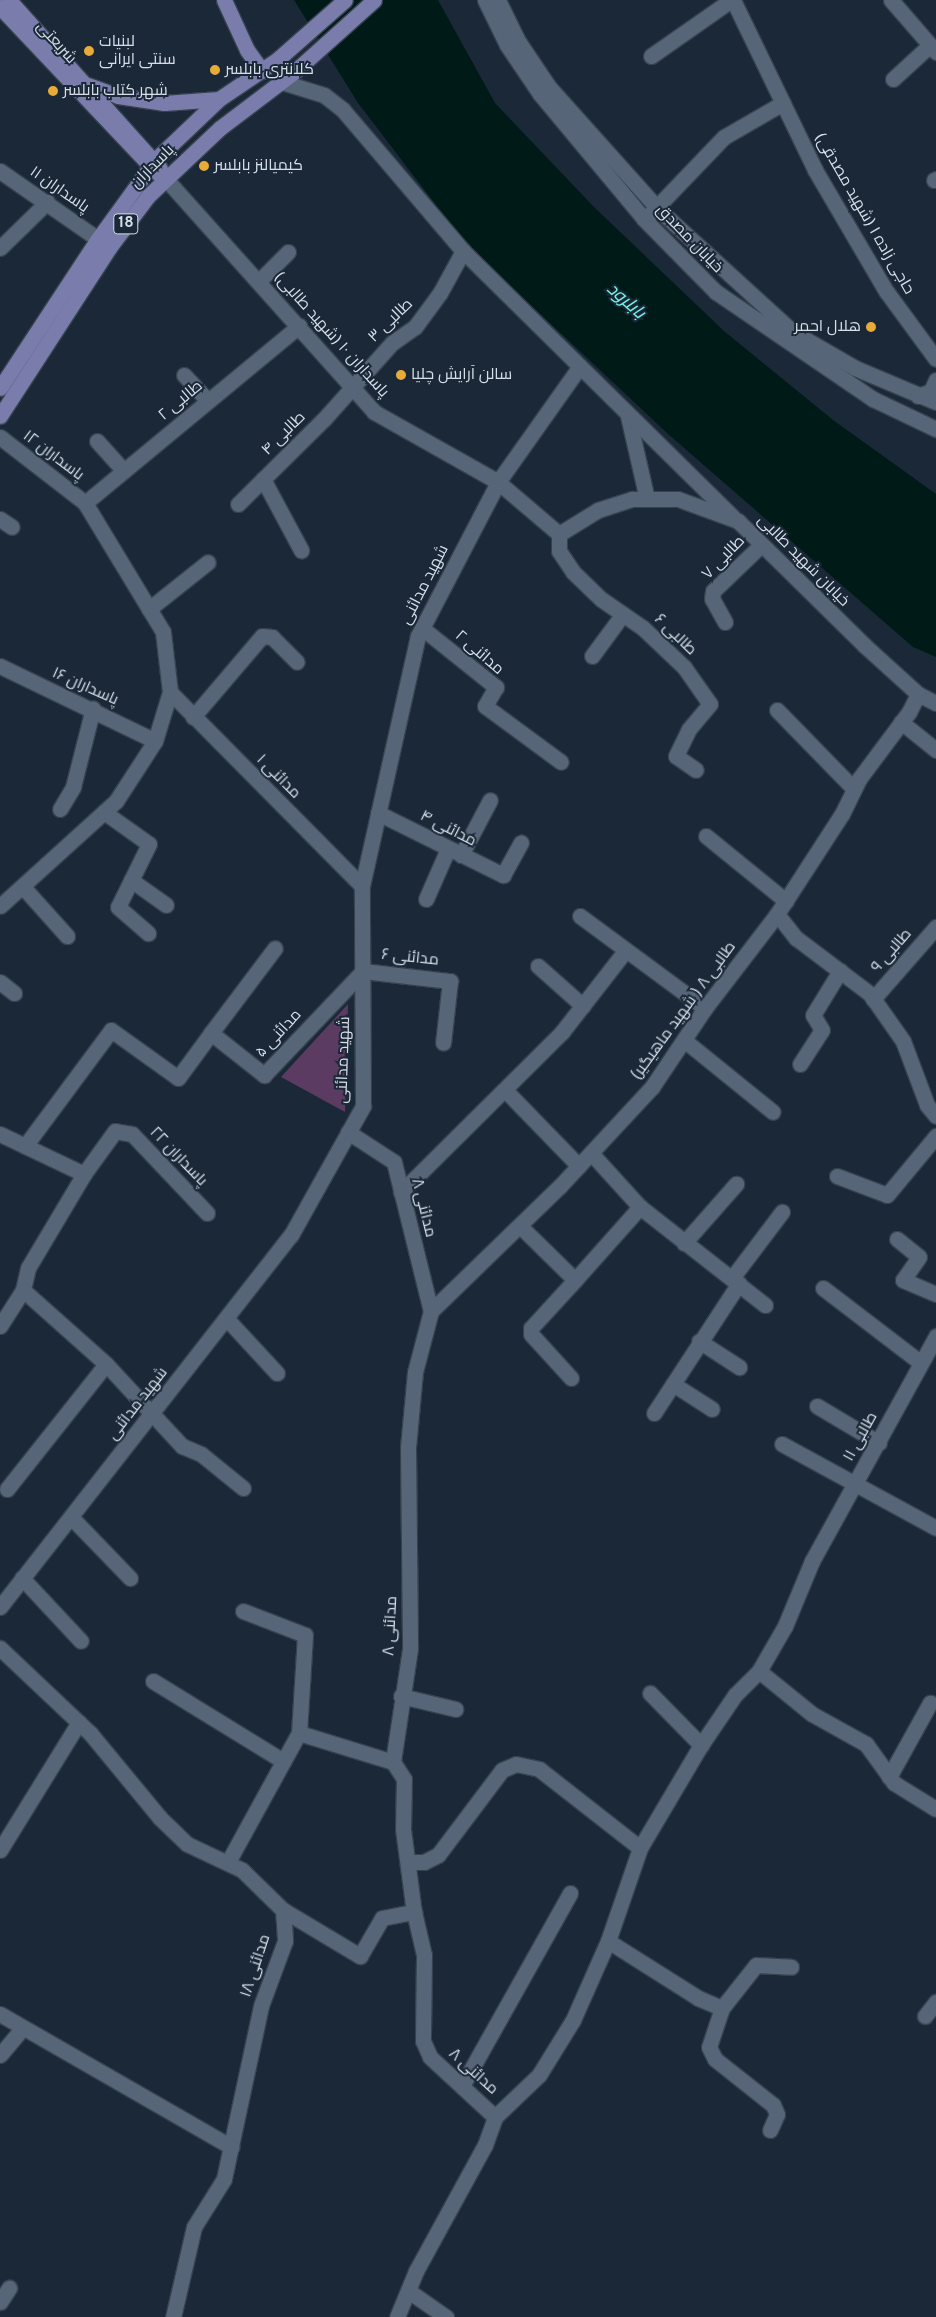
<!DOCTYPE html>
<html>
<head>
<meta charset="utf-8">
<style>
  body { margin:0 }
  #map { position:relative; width:936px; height:2317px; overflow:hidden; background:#1a2837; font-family:Overpass,Cairo,sans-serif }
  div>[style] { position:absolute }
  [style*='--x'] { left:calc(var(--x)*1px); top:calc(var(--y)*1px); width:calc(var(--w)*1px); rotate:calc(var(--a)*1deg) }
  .green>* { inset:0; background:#5c3b62 }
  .water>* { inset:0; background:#001b17 }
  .roads { filter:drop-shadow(1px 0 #37424f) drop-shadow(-1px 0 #37424f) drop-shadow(0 1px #37424f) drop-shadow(0 -1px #37424f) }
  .minor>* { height:15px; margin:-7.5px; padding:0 7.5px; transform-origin:7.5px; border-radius:7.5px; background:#566577 }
  .major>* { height:15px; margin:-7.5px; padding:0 7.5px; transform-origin:7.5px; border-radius:7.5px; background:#7a7dac }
  .dots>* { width:14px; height:14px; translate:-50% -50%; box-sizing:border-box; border:2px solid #1a2837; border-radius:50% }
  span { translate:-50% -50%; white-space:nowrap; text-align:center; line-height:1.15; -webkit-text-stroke:4px #1a2837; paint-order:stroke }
  .shield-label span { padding:1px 4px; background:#1a2837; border:1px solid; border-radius:4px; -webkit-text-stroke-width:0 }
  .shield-label { font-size:15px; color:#d6dfe9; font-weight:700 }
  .poi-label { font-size:16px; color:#d6dfe9 }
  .left { translate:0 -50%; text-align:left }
  .right { translate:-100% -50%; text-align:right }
  .street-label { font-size:16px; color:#d6dfe9 }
  .water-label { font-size:18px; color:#74f6e4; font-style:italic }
</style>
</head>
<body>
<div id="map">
  <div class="green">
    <div style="clip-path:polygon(348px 1004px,345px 1112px,281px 1077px)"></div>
  </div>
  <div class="water">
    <div style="clip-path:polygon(294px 0,438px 0,495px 103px,594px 207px,724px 331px,833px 420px,936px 494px,936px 657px,913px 647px,668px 434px,465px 243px,358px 103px)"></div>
  </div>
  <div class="roads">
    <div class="minor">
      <div style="--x:485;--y:0;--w:50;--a:63.9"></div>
      <div style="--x:507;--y:45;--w:59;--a:56"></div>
      <div style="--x:540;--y:94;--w:163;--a:50.2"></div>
      <div style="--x:644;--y:219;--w:103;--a:45.4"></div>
      <div style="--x:716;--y:292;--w:190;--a:34.3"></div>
      <div style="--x:873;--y:399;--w:70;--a:25.5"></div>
      <div style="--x:498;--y:0;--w:46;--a:64"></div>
      <div style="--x:518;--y:41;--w:55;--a:56"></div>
      <div style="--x:549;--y:87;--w:162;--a:48.2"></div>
      <div style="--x:657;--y:208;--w:184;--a:42.4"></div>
      <div style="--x:793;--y:332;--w:72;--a:30.1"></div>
      <div style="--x:855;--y:368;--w:88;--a:22.8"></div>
      <div style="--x:733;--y:0;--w:189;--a:64.2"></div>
      <div style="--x:815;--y:170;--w:140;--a:59.6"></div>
      <div style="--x:886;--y:291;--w:84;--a:53.7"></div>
      <div style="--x:891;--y:0;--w:69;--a:49.1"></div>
      <div style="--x:651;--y:56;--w:98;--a:-35"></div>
      <div style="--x:893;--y:79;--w:50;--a:-42.6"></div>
      <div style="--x:282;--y:82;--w:44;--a:17.2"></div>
      <div style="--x:324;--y:95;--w:24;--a:38"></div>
      <div style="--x:343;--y:110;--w:185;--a:49.6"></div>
      <div style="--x:463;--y:251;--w:379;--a:44.6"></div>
      <div style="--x:0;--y:171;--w:119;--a:34.8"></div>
      <div style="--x:165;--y:178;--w:314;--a:48.2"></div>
      <div style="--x:374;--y:412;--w:142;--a:29.4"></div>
      <div style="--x:498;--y:482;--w:80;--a:40.4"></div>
      <div style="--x:559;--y:534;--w:46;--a:-31.6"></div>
      <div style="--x:598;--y:510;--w:36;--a:-18"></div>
      <div style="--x:632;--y:499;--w:46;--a:0"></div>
      <div style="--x:678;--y:499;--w:64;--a:20.1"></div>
      <div style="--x:738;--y:521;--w:177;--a:44.5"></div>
      <div style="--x:864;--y:645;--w:73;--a:42.2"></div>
      <div style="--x:918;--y:694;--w:20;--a:27"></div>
      <div style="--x:934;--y:180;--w:2;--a:-27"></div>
      <div style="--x:651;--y:213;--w:105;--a:-46.2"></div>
      <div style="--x:724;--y:137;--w:68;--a:-30"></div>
      <div style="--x:0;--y:248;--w:66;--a:-44.4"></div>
      <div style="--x:259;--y:281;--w:41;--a:-45"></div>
      <div style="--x:184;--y:375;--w:35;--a:47"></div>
      <div style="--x:918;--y:396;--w:14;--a:-21"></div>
      <div style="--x:931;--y:391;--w:12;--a:-66"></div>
      <div style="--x:628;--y:416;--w:85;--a:77.1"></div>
      <div style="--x:0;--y:437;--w:108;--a:37.8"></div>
      <div style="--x:85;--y:503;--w:151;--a:58.8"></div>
      <div style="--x:163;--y:632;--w:60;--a:83.3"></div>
      <div style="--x:170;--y:692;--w:51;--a:107"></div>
      <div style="--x:155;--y:741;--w:72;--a:123"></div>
      <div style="--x:116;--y:801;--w:156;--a:137.8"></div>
      <div style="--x:97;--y:441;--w:40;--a:48"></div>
      <div style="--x:263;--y:479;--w:81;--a:61.8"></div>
      <div style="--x:85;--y:503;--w:278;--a:-39.6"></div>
      <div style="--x:238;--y:504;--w:121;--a:-44.7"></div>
      <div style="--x:324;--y:419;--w:102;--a:-48.2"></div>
      <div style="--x:392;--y:343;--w:28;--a:-35"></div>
      <div style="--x:415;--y:327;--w:42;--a:-53.7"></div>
      <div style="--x:440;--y:293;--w:48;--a:-61.3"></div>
      <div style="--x:0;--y:519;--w:14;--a:34"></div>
      <div style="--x:559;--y:534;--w:17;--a:90"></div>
      <div style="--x:559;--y:551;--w:25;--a:56"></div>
      <div style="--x:573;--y:572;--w:39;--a:44"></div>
      <div style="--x:601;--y:599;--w:51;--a:34.6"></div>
      <div style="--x:643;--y:628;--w:57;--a:43.6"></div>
      <div style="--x:684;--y:667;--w:45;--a:54.9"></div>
      <div style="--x:710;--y:704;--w:33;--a:130"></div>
      <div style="--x:689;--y:729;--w:30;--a:116"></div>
      <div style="--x:676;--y:756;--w:24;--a:35"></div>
      <div style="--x:149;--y:609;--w:75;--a:-38.5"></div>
      <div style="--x:725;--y:622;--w:26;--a:-119"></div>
      <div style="--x:712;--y:599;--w:8;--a:-83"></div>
      <div style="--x:713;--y:591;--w:66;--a:-43.8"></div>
      <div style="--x:422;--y:628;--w:95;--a:38.6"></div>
      <div style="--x:496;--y:687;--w:22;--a:120"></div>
      <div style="--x:485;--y:706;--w:94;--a:36.4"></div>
      <div style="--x:592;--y:656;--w:52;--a:-53.6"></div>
      <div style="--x:0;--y:666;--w:172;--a:25.8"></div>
      <div style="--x:170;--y:692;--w:273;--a:45.3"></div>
      <div style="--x:777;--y:710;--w:110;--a:45.7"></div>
      <div style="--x:193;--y:717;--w:106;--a:-49.6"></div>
      <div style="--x:262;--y:636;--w:10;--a:6"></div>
      <div style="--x:272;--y:637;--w:35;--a:45"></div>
      <div style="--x:901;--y:722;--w:45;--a:38.7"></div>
      <div style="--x:60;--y:809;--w:26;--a:-59"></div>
      <div style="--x:73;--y:787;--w:81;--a:-75.8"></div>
      <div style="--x:104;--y:812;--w:55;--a:35.4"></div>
      <div style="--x:149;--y:844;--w:70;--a:116.2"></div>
      <div style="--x:118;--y:907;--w:40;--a:41"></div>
      <div style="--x:378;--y:813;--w:140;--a:26.4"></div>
      <div style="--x:503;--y:875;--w:37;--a:-61"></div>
      <div style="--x:706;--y:836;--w:103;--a:39.1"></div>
      <div style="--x:461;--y:855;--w:62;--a:-62.2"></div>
      <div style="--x:131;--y:880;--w:43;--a:35.5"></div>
      <div style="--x:23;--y:887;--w:66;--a:48.1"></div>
      <div style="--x:426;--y:899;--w:55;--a:-66.3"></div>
      <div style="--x:777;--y:914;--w:31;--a:52"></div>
      <div style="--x:796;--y:938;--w:93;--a:37.1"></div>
      <div style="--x:870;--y:994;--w:57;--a:54.9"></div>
      <div style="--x:903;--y:1041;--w:68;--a:69.4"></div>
      <div style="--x:927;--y:1105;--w:14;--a:51"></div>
      <div style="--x:580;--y:916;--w:155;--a:36.4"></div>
      <div style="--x:538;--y:966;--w:60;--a:41.6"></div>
      <div style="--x:0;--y:982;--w:18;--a:38"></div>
      <div style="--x:873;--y:999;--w:96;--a:-48.8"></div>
      <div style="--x:211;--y:1033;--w:106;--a:-53"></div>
      <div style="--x:684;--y:1040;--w:114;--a:39"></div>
      <div style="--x:800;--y:1064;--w:40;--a:-57.1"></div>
      <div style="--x:822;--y:1030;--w:17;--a:-121"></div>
      <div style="--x:813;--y:1015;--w:52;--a:-58.5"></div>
      <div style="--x:505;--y:1090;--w:106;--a:45.8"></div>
      <div style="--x:348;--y:1132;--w:55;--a:33.1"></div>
      <div style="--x:394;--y:1162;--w:154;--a:76.1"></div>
      <div style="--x:431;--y:1311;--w:63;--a:104.7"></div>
      <div style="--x:415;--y:1372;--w:76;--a:95.3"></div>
      <div style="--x:408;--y:1448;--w:201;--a:89.4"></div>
      <div style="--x:410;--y:1649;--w:114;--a:98.6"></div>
      <div style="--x:393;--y:1762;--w:20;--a:57"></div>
      <div style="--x:404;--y:1779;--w:50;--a:91.1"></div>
      <div style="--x:403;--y:1829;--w:84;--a:82.5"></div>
      <div style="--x:414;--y:1912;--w:44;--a:76.9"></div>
      <div style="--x:424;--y:1955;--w:86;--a:90.7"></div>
      <div style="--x:423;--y:2041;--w:17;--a:66"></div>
      <div style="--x:430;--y:2057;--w:88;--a:42.7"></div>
      <div style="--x:0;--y:1134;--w:93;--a:25.5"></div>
      <div style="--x:25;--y:1146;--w:144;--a:-53.4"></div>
      <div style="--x:111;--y:1030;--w:82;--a:35.6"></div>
      <div style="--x:178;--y:1078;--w:56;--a:-53.7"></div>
      <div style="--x:211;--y:1033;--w:68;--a:38.4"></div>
      <div style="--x:264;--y:1075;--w:144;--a:-46.4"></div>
      <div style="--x:363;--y:971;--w:88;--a:6.6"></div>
      <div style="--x:450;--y:981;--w:62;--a:96.4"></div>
      <div style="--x:591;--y:1153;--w:73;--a:47.8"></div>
      <div style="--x:640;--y:1207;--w:159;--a:38.1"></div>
      <div style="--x:837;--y:1176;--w:53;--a:20.8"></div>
      <div style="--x:887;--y:1195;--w:77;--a:-50.3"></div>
      <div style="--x:401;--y:1192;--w:227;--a:-44.8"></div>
      <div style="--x:562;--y:1032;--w:103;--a:-52.1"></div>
      <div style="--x:207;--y:1213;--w:109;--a:-133.5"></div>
      <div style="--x:132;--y:1134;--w:17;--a:-170"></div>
      <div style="--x:115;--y:1131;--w:53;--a:125.8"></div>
      <div style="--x:84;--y:1174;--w:109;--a:120.8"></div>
      <div style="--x:28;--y:1268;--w:23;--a:103"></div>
      <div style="--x:23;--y:1290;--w:111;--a:41.7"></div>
      <div style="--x:106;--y:1364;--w:112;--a:47.2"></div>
      <div style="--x:182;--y:1446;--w:21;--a:23"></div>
      <div style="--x:201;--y:1454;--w:54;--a:39"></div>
      <div style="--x:520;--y:1226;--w:77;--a:44.5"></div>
      <div style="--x:575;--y:1280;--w:98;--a:-48.3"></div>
      <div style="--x:897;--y:1239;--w:28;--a:39"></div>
      <div style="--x:919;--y:1257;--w:28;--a:125"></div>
      <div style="--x:903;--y:1280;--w:36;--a:23"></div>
      <div style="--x:684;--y:1243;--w:79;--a:-48.6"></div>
      <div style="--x:732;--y:1278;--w:83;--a:-52.9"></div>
      <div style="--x:823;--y:1288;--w:123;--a:37.4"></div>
      <div style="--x:431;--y:1311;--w:180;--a:-44.1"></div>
      <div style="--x:560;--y:1186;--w:135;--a:-47.1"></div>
      <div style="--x:652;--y:1087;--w:95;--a:-56.1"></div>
      <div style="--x:705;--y:1008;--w:118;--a:-52.5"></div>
      <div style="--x:777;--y:914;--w:119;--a:-57"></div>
      <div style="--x:842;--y:814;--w:39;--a:-64"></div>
      <div style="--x:859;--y:779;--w:84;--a:-53.3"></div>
      <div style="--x:909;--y:712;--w:20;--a:-63"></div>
      <div style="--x:226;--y:1318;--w:75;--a:47.2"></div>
      <div style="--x:0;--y:1326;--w:43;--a:-57.4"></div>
      <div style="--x:699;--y:1341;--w:48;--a:33"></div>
      <div style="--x:571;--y:1378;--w:59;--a:-132.3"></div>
      <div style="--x:531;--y:1334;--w:6;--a:-90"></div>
      <div style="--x:531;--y:1328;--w:65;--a:-47.5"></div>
      <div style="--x:673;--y:1384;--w:46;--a:32.7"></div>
      <div style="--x:817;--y:1406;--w:72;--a:30.8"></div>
      <div style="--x:654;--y:1413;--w:155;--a:-56.8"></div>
      <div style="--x:782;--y:1444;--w:175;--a:28.6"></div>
      <div style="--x:7;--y:1489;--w:159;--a:-51.6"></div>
      <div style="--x:71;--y:1517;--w:85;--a:46"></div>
      <div style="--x:22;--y:1578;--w:86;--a:46.9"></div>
      <div style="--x:0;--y:1607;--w:472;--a:-52"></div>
      <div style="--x:291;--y:1235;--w:148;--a:-60.8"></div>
      <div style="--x:363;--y:1106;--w:220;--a:-90.3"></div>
      <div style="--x:362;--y:886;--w:256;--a:-77.4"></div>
      <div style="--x:418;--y:636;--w:174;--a:-62.5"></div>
      <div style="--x:498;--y:482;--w:138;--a:-54.7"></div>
      <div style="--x:243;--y:1611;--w:66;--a:21.2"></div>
      <div style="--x:305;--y:1635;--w:98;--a:93.5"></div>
      <div style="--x:0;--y:1648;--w:124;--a:43.4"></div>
      <div style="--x:90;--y:1733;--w:110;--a:50.5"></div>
      <div style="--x:160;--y:1818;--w:37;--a:44"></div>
      <div style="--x:187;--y:1844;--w:61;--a:25.3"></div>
      <div style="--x:242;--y:1870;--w:57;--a:44.3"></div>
      <div style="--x:283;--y:1910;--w:31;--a:86"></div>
      <div style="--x:285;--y:1941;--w:69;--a:110.3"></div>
      <div style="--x:261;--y:2006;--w:177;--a:102.1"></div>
      <div style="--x:224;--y:2179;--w:57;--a:122"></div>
      <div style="--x:194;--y:2227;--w:92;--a:103.1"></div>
      <div style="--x:759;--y:1671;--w:68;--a:39.1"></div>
      <div style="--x:812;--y:1714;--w:62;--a:29.1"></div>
      <div style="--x:866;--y:1744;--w:48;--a:54.3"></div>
      <div style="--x:894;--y:1783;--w:49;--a:31.8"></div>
      <div style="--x:153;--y:1681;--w:153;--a:31.6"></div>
      <div style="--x:650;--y:1693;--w:73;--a:45.6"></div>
      <div style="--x:401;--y:1696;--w:56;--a:13.5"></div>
      <div style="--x:889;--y:1777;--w:85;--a:-61"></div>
      <div style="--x:0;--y:1850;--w:150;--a:-58.3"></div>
      <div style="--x:228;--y:1862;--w:147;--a:-61.2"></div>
      <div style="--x:299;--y:1733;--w:98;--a:17.1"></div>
      <div style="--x:408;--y:1862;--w:16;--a:0"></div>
      <div style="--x:424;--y:1862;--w:16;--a:-27"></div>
      <div style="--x:438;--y:1855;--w:106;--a:-53"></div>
      <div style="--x:502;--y:1770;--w:15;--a:-23"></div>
      <div style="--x:516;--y:1764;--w:24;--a:12"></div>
      <div style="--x:539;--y:1769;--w:128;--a:38"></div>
      <div style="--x:283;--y:1910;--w:90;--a:30.9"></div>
      <div style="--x:360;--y:1956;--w:44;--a:-59.9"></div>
      <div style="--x:382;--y:1918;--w:33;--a:-11"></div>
      <div style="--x:608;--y:1941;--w:107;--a:32.3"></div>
      <div style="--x:698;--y:1998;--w:26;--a:23"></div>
      <div style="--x:0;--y:2014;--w:267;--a:29.9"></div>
      <div style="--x:925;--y:2016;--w:18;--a:-52"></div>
      <div style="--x:0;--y:2055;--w:35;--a:-50"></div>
      <div style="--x:463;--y:2084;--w:219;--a:-60.7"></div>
      <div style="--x:770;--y:2130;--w:17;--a:-66"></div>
      <div style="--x:777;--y:2114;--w:10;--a:-114"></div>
      <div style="--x:773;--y:2105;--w:74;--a:-141.6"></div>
      <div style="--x:715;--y:2059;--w:13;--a:-117"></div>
      <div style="--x:709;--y:2047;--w:41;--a:-71.6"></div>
      <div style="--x:722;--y:2008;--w:55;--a:-51.7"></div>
      <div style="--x:756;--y:1965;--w:35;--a:3"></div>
      <div style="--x:410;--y:2292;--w:44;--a:34.8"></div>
      <div style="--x:0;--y:2302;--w:17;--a:-57"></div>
      <div style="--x:397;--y:2317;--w:50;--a:-67.6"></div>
      <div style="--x:416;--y:2271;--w:144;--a:-61.3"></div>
      <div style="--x:485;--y:2145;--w:30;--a:-70"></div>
      <div style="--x:495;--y:2117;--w:61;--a:-43.7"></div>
      <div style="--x:539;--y:2075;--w:65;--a:-58.3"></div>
      <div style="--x:573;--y:2020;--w:86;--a:-66.1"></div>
      <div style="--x:608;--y:1941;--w:98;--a:-71"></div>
      <div style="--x:640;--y:1848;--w:120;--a:-59.4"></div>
      <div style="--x:701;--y:1745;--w:60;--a:-55.8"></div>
      <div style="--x:735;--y:1695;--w:34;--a:-45"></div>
      <div style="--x:759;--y:1671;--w:52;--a:-60"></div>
      <div style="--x:785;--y:1626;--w:70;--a:-67.4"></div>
      <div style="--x:812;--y:1561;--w:257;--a:-61.1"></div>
    </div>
    <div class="major">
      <div style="--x:9;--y:0;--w:226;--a:48.1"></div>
      <div style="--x:224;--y:0;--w:55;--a:65.3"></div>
      <div style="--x:247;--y:50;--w:26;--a:54"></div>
      <div style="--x:0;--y:7;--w:228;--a:46.6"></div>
      <div style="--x:88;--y:85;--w:32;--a:20"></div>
      <div style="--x:118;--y:96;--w:47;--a:8.7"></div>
      <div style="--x:164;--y:103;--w:55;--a:-4.2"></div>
      <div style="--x:0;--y:388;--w:178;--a:-56.7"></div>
      <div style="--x:98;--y:239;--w:99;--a:-54.1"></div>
      <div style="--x:156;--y:159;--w:87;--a:-43.6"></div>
      <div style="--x:219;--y:99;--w:71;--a:-34.1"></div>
      <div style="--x:278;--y:59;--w:89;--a:-41.4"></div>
      <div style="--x:0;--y:416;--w:200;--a:-57"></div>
      <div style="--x:109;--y:248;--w:65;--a:-53.1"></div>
      <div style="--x:148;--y:196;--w:99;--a:-43.4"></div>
      <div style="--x:220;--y:128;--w:94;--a:-37.2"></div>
      <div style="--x:295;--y:71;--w:106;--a:-41.9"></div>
    </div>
  </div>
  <div class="dots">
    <div style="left:89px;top:51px;background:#e8ab37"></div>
    <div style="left:215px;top:70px;background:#e8ab37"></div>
    <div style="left:53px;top:91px;background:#e8ab37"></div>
    <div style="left:204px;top:166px;background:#e8ab37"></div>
    <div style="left:871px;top:327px;background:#e8ab37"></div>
    <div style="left:401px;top:375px;background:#e8ab37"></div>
  </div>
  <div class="shield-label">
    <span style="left:126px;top:224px">18</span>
  </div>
  <div class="poi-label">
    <span class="left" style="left:99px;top:51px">لبنیات<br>سنتی ایرانی</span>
    <span class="left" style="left:225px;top:70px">کلانتری بابلسر</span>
    <span class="left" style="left:63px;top:91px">شهر کتاب بابلسر</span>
    <span class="left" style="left:214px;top:166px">کیمیالنز بابلسر</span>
    <span class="right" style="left:861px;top:327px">هلال احمر</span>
    <span class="left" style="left:411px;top:375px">سالن آرایش چلیا</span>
  </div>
  <div class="street-label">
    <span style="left:56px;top:43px;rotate:48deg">شریعتی</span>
    <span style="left:153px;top:167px;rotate:-45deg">پاسداران</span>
    <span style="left:59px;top:190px;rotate:35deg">پاسداران ۱۱</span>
    <span style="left:864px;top:214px;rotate:60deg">حاجی زاده ۱ (شهید مصدقی)</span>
    <span style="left:689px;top:239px;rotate:46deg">خیابان مصدق</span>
    <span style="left:391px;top:321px;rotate:-44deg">طالبی ۳</span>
    <span style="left:331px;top:335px;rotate:48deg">پاسداران ۱۰ (شهید طالبی)</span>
    <span style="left:181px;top:401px;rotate:-40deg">طالبی ۲</span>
    <span style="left:284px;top:434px;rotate:-45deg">طالبی ۴</span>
    <span style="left:53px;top:456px;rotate:37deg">پاسداران ۱۲</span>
    <span style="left:724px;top:558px;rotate:-46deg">طالبی ۷</span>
    <span style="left:803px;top:561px;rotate:45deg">خیابان شهید طالبی</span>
    <span style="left:425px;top:585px;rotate:-63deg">شهید مدائنی</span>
    <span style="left:675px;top:635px;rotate:44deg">طالبی ۶</span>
    <span style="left:479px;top:653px;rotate:41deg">مدائنی ۲</span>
    <span style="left:85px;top:687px;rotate:24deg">پاسداران ۱۶</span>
    <span style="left:278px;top:777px;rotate:45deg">مدائنی ۱</span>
    <span style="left:448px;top:829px;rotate:27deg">مدائنی ۴</span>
    <span style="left:892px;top:951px;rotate:-49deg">طالبی ۹</span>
    <span style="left:410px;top:958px;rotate:6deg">مدائنی ۶</span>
    <span style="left:684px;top:1011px;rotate:-54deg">طالبی ۸ ( شهید ماهیگیر)</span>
    <span style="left:279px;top:1034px;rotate:-47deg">مدائنی ۵</span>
    <span style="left:344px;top:1060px;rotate:-88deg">شهید مدائنی</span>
    <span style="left:178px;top:1157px;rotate:46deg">پاسداران ۲۲</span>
    <span style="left:423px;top:1208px;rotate:76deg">مدائنی ۸</span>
    <span style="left:138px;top:1404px;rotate:-52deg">شهید مدائنی</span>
    <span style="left:861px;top:1437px;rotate:-61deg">طالبی ۱۱</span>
    <span style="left:391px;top:1626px;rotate:-87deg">مدائنی ۸</span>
    <span style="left:256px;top:1966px;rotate:-72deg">مدائنی ۱۸</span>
    <span style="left:473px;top:2072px;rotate:42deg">مدائنی ۸</span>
  </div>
  <div class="water-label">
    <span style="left:625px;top:302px;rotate:42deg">بابلرود</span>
  </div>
</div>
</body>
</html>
